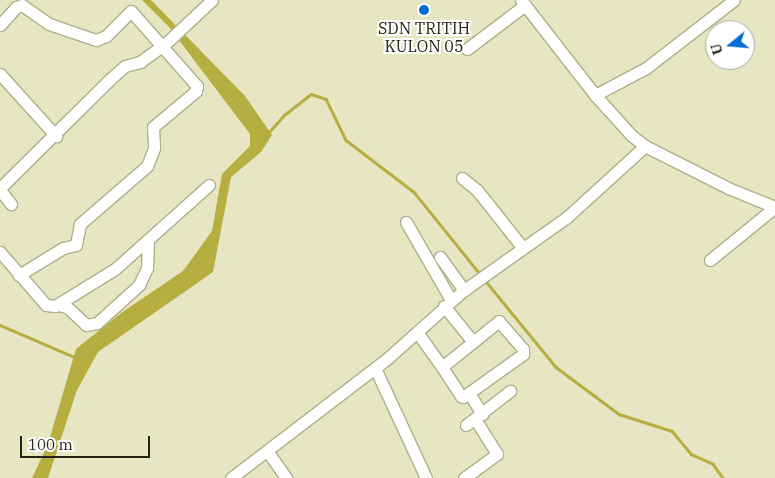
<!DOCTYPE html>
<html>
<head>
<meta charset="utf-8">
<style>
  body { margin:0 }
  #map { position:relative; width:775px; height:478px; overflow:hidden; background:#e7e6c2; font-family:"IBM Plex Serif",serif }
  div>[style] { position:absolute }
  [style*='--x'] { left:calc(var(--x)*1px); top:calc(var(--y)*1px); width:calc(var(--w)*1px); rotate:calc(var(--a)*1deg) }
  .water>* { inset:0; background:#b6ae41 }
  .stream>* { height:2.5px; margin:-1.25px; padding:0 1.25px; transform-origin:1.25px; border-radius:1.25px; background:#b6ae41 }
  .roads { filter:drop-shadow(1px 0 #b0ae8c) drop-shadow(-1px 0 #b0ae8c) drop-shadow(0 1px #b0ae8c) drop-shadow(0 -1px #b0ae8c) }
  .minor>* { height:11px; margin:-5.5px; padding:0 5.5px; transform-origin:5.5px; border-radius:5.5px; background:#fff }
  .dots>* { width:14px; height:14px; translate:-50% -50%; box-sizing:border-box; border:2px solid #fff; border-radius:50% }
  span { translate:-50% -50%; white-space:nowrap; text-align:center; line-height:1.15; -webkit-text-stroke:4px #fff; paint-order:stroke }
  .poi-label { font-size:16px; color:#242315 }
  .north { position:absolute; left:705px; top:20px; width:50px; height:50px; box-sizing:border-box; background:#fff; border:1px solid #a7a7a1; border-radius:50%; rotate:253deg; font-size:14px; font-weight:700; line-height:20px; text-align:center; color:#242315 }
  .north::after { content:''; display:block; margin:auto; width:18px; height:22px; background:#006cd4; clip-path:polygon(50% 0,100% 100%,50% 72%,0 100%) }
  .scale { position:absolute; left:20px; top:436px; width:130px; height:22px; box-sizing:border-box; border:2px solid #242315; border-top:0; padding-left:6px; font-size:15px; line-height:18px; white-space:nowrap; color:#242315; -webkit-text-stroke:4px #fff; paint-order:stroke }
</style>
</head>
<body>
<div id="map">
  <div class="water">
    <div style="clip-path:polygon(142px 0,151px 0,245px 96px,272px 135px,261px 152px,231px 177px,213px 272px,98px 352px,77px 390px,48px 478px,32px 478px,48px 444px,76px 349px,121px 313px,183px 271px,212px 231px,222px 174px,250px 146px,250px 134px,169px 27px)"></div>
  </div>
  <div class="stream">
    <div style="--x:268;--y:133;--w:24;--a:-48"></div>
    <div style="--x:284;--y:115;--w:34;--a:-38"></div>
    <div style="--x:311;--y:94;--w:16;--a:18"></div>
    <div style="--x:326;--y:99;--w:46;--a:64"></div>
    <div style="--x:346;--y:140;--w:86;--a:37.4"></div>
    <div style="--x:414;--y:192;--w:107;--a:51.1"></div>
    <div style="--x:484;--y:279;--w:114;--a:50.7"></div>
    <div style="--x:556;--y:367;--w:79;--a:36.7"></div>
    <div style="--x:619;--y:414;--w:56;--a:17.8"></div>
    <div style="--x:672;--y:431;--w:30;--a:50"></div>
    <div style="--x:691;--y:454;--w:24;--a:24"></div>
    <div style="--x:713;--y:464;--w:17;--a:54"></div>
    <div style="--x:0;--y:325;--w:84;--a:23.2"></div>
  </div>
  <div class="roads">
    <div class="minor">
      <div style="--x:521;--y:0;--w:120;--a:52.1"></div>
      <div style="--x:595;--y:95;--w:54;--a:48"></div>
      <div style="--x:631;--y:135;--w:18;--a:38"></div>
      <div style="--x:645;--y:146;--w:93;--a:26.8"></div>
      <div style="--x:728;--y:188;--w:51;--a:22"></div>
      <div style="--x:0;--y:25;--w:24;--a:-48"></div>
      <div style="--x:16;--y:7;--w:6;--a:-18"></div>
      <div style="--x:22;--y:5;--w:33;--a:35"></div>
      <div style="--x:49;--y:24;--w:50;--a:18.8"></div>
      <div style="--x:96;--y:40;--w:11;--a:-22"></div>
      <div style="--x:106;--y:36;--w:35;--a:-45"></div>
      <div style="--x:131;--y:11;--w:100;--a:48.7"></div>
      <div style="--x:197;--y:86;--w:5;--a:101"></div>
      <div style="--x:196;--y:91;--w:56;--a:140.1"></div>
      <div style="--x:153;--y:127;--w:21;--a:87"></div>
      <div style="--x:154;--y:148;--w:19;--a:111"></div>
      <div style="--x:147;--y:166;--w:89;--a:139.1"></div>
      <div style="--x:80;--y:224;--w:21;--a:101"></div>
      <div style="--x:76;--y:245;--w:13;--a:167"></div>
      <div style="--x:63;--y:248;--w:52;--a:148.5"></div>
      <div style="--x:467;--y:49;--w:73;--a:-37.2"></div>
      <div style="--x:0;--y:74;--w:84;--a:47.9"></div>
      <div style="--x:595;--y:95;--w:58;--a:-27.9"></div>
      <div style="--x:646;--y:68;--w:111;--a:-37.7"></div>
      <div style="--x:462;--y:178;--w:19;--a:39"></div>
      <div style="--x:477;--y:190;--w:74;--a:51.6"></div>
      <div style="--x:0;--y:188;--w:155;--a:-44.7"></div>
      <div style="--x:110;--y:79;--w:20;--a:-41"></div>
      <div style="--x:125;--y:66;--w:16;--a:-15"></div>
      <div style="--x:140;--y:62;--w:31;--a:-36"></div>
      <div style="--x:165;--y:44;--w:64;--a:-43.1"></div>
      <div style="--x:0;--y:190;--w:18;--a:52"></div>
      <div style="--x:406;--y:222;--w:90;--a:60"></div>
      <div style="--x:0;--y:252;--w:70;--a:49"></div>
      <div style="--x:46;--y:305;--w:9;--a:6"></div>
      <div style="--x:55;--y:306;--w:70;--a:-31.7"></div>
      <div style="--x:115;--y:269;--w:126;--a:-41.8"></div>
      <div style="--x:440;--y:257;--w:41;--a:54"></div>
      <div style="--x:710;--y:260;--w:84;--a:-39.2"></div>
      <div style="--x:58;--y:305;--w:9;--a:13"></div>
      <div style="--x:67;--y:307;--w:26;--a:43"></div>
      <div style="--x:86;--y:325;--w:11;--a:-10"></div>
      <div style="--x:97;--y:323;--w:57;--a:-42.1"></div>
      <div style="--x:139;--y:285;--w:19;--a:-65"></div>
      <div style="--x:147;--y:268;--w:28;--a:-88"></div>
      <div style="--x:444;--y:306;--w:46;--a:51.1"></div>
      <div style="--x:417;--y:332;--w:43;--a:54.5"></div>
      <div style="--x:442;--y:367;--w:35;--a:57"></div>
      <div style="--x:461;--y:396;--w:2;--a:27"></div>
      <div style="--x:463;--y:397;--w:74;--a:-35.6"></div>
      <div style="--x:523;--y:354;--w:5;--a:-90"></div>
      <div style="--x:523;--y:349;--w:37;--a:-131"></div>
      <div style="--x:499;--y:321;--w:73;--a:141.1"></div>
      <div style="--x:375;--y:368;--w:121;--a:65.1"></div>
      <div style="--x:469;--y:393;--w:25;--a:58"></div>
      <div style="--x:466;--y:425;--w:56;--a:-37.7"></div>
      <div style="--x:268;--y:452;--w:32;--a:55"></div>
      <div style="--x:231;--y:478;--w:199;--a:-37.4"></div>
      <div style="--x:389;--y:357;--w:101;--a:-41.8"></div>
      <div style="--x:464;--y:290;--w:126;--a:-35.3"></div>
      <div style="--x:567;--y:217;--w:105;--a:-42.3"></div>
      <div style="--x:464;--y:478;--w:41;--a:-36"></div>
      <div style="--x:497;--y:454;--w:41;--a:-122.2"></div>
    </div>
  </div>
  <div class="dots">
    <div style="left:424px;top:10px;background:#006cd4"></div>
  </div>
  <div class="poi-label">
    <span style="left:424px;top:37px">SDN TRITIH<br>KULON 05</span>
  </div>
  <div class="north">U</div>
  <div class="scale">100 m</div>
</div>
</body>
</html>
